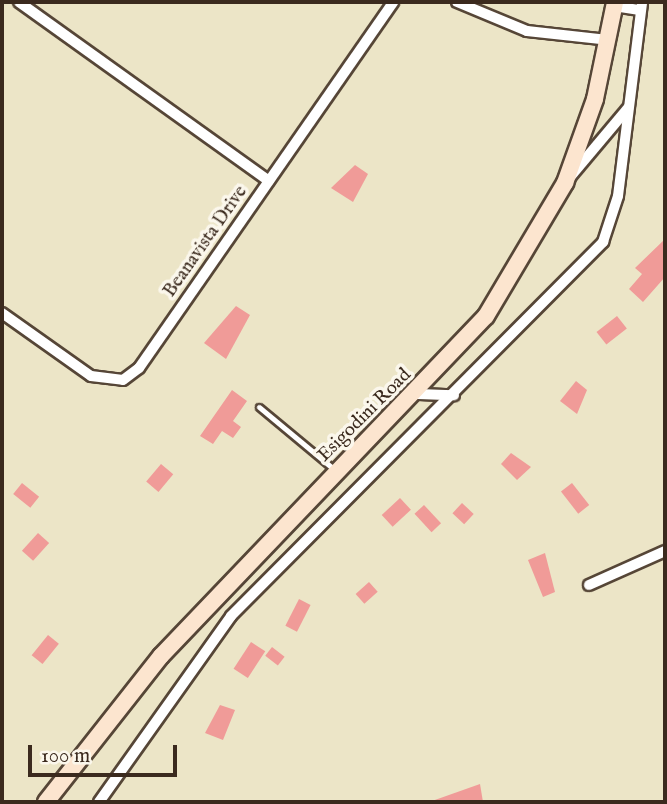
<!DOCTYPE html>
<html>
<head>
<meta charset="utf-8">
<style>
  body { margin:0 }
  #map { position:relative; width:667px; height:804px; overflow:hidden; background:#ece5c7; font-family:"IM FELL English",serif }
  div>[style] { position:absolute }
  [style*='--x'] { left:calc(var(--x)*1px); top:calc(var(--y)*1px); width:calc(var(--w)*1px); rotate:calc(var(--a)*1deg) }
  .building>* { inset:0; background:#f09b98; transform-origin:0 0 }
  .roads { filter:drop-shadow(2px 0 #564637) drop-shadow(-2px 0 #564637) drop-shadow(0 2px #564637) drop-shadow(0 -2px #564637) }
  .service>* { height:5px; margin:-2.5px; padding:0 2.5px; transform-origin:2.5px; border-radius:2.5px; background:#fff }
  .minor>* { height:10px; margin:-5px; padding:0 5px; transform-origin:5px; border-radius:5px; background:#fff }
  .secondary>* { height:16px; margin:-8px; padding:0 8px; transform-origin:8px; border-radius:8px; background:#fce5cf }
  span { translate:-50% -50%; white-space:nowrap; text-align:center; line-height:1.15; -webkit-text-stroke:7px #fbf7ec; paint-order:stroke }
  .street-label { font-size:19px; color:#3b2a1e }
  .frame { position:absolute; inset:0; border:4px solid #3b2a1e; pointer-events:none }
  .scale { position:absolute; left:28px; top:745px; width:149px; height:32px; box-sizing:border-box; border:4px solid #3b2a1e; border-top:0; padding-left:9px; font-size:21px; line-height:24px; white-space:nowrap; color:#3b2a1e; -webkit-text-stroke:5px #fbf7ec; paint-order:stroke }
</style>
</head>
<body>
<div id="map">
  <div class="building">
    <div style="clip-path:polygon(355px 165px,368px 174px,353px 202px,331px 188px)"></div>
    <div style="clip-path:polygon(665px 239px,665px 277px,643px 302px,629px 289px,642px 274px,635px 268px)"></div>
    <div style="clip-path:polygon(236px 306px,250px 315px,226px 359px,204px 343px)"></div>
    <div style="left:617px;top:316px;width:16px;height:26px;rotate:52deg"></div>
    <div style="clip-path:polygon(576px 381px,587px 390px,577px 414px,560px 401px)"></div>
    <div style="clip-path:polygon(232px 390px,247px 401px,233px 421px,241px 427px,233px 438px,222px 431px,213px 444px,200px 436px)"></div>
    <div style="clip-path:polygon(511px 453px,531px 467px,517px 480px,501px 464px)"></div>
    <div style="left:161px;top:464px;width:16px;height:23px;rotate:40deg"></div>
    <div style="left:22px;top:483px;width:22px;height:14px;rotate:39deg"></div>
    <div style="left:572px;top:483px;width:28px;height:14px;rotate:52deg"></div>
    <div style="left:400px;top:498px;width:16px;height:25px;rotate:47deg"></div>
    <div style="left:462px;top:503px;width:16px;height:14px;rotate:43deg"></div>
    <div style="left:424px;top:505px;width:25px;height:13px;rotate:47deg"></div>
    <div style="left:38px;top:533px;width:15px;height:24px;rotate:42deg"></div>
    <div style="clip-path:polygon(545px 553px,555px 592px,543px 597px,528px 560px)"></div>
    <div style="left:369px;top:582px;width:13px;height:18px;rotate:48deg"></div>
    <div style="left:299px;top:599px;width:13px;height:30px;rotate:27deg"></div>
    <div style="left:48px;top:635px;width:14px;height:26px;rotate:39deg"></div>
    <div style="left:251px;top:642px;width:17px;height:32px;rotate:33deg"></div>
    <div style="left:272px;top:647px;width:16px;height:11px;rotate:38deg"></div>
    <div style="clip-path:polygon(220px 705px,235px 710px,223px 740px,205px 733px)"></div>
    <div style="clip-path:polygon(480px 784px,483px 802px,432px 802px,432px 801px)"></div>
  </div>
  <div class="roads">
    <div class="service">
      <div style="--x:259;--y:407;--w:100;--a:39.7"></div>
    </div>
    <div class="minor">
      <div style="--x:19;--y:2;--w:307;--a:35.6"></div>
      <div style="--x:457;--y:2;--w:76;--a:22.5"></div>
      <div style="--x:527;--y:31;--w:81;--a:6.3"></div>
      <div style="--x:614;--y:6;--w:26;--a:9"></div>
      <div style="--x:571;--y:176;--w:89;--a:-50"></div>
      <div style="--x:2;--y:313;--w:109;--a:35.3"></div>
      <div style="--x:91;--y:376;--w:32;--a:7"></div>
      <div style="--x:123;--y:380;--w:20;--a:-37"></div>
      <div style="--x:139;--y:368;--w:446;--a:-55.2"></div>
      <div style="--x:417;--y:394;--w:37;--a:2"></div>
      <div style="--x:589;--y:585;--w:83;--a:-24.1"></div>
      <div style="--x:99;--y:802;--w:228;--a:-54.6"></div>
      <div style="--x:231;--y:616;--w:528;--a:-45.15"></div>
      <div style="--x:603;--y:242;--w:48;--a:-71.9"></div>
      <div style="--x:618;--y:196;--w:195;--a:-82.9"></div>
    </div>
    <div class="secondary">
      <div style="--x:46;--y:802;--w:186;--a:-51.8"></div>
      <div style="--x:161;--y:656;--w:470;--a:-46.3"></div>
      <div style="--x:486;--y:316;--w:155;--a:-59.3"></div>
      <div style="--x:565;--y:183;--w:89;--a:-70.3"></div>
      <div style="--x:595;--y:99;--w:99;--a:-78.3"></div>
    </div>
  </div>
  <div class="street-label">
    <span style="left:206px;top:242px;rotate:-55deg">Beanavista Drive</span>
    <span style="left:365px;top:416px;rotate:-45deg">Esigodini Road</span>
  </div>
  <div class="frame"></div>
  <div class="scale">100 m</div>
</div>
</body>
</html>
